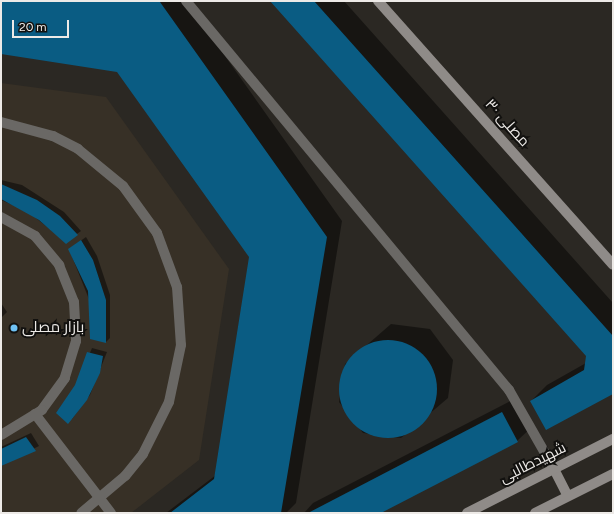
<!DOCTYPE html>
<html>
<head>
<meta charset="utf-8">
<style>
  body { margin:0 }
  #map { position:relative; width:614px; height:514px; overflow:hidden; background:#2b2823; font-family:Figtree,Cairo,sans-serif }
  div>[style] { position:absolute }
  [style*='--x'] { left:calc(var(--x)*1px); top:calc(var(--y)*1px); width:calc(var(--w)*1px); rotate:calc(var(--a)*1deg) }
  .built>* { inset:0; background:#373026 }
  .shadow>* { inset:0; background:#0007 }
  .building>* { inset:0; background:#0a5c83 }
  .round { border-radius:50% }
  .lane>* { height:10px; margin:-5px; padding:0 5px; transform-origin:5px; border-radius:5px; background:#6a6865 }
  .secondary>* { height:10px; margin:-5px; padding:0 5px; transform-origin:5px; border-radius:5px; background:#8f8b88 }
  .dots>* { width:11px; height:11px; translate:-50% -50%; box-sizing:border-box; border:2px solid #12110f; border-radius:50% }
  span { translate:-50% -50%; white-space:nowrap; text-align:center; line-height:1.15; -webkit-text-stroke:4px #12110f; paint-order:stroke }
  .street-label { font-size:15px; color:#edeae7 }
  .poi-label { font-size:15px; color:#edeae7 }
  .left { translate:0 -50%; text-align:left }
  .frame { position:absolute; inset:0; border:2px solid #edeae7; pointer-events:none }
  .scale { position:absolute; left:12px; top:20px; width:57px; height:18px; box-sizing:border-box; border:2px solid #edeae7; border-top:0; padding-left:5px; font-size:12px; line-height:14px; white-space:nowrap; color:#edeae7; -webkit-text-stroke:3px #12110f; paint-order:stroke }
</style>
</head>
<body>
<div id="map">
  <div class="built">
    <div style="clip-path:polygon(1px 83px,106px 97px,229px 269px,199px 460px,131px 513px,1px 513px)"></div>
  </div>
  <div class="shadow">
    <div style="clip-path:polygon(1px 1px,186px 1px,342px 221px,296px 503px,286px 513px,166px 513px,216px 475px,250px 257px,118px 71px,1px 53px)"></div>
    <div style="clip-path:polygon(272px 1px,344px 1px,613px 303px,613px 393px,531px 401px,547px 385px,586px 363px,587px 356px)"></div>
    <div style="clip-path:polygon(1px 180px,22px 185px,64px 212px,81px 231px,66px 242px,27px 211px,1px 200px)"></div>
    <div style="clip-path:polygon(86px 237px,97px 256px,110px 295px,110px 338px,106px 342px,69px 249px)"></div>
    <div style="clip-path:polygon(1px 303px,7px 312px,1px 318px)"></div>
    <div style="clip-path:polygon(391px 324px,430px 329px,453px 360px,448px 398px,401px 438px,363px 433px,339px 402px,345px 364px)"></div>
    <div style="clip-path:polygon(92px 348px,107px 352px,90px 395px,72px 419px,76px 386px)"></div>
    <div style="clip-path:polygon(518px 397px,533px 426px,517px 441px,378px 513px,304px 513px,313px 503px)"></div>
    <div style="clip-path:polygon(31px 433px,39px 446px,1px 465px,1px 447px)"></div>
  </div>
  <div class="building">
    <div style="clip-path:polygon(1px 1px,160px 2px,327px 237px,281px 513px,170px 513px,214px 479px,249px 257px,117px 72px,1px 54px)"></div>
    <div style="clip-path:polygon(270px 1px,314px 1px,613px 336px,613px 394px,546px 430px,530px 401px,584px 370px,586px 356px)"></div>
    <div style="clip-path:polygon(1px 184px,37px 200px,60px 216px,78px 235px,66px 244px,39px 220px,1px 199px)"></div>
    <div style="clip-path:polygon(81px 240px,93px 260px,106px 300px,106px 343px,90px 339px,88px 291px,68px 249px)"></div>
    <div class="round" style="left:339px;top:340px;width:98px;height:98px"></div>
    <div style="clip-path:polygon(87px 352px,103px 356px,100px 373px,87px 400px,68px 424px,56px 413px,75px 385px)"></div>
    <div style="clip-path:polygon(502px 412px,518px 442px,381px 513px,308px 513px)"></div>
    <div style="clip-path:polygon(26px 437px,36px 451px,1px 466px,1px 449px)"></div>
  </div>
  <div class="lane">
    <div style="--x:186;--y:1;--w:506;--a:50.3"></div>
    <div style="--x:509;--y:390;--w:91;--a:60.3"></div>
    <div style="--x:1;--y:122;--w:54;--a:15.1"></div>
    <div style="--x:53;--y:136;--w:28;--a:27"></div>
    <div style="--x:78;--y:149;--w:58;--a:39.4"></div>
    <div style="--x:123;--y:186;--w:58;--a:54.1"></div>
    <div style="--x:157;--y:233;--w:58;--a:69.7"></div>
    <div style="--x:177;--y:287;--w:58;--a:86.1"></div>
    <div style="--x:181;--y:345;--w:58;--a:101.9"></div>
    <div style="--x:169;--y:402;--w:58;--a:116.6"></div>
    <div style="--x:143;--y:454;--w:28;--a:129"></div>
    <div style="--x:125;--y:476;--w:57;--a:139.9"></div>
    <div style="--x:1;--y:217;--w:39;--a:29"></div>
    <div style="--x:35;--y:236;--w:38;--a:50"></div>
    <div style="--x:59;--y:265;--w:40;--a:68"></div>
    <div style="--x:74;--y:302;--w:39;--a:87"></div>
    <div style="--x:76;--y:341;--w:39;--a:107"></div>
    <div style="--x:65;--y:378;--w:39;--a:126"></div>
    <div style="--x:42;--y:410;--w:48;--a:148.6"></div>
    <div style="--x:35;--y:414;--w:125;--a:52.5"></div>
  </div>
  <div class="secondary">
    <div style="--x:378;--y:1;--w:353;--a:48.3"></div>
    <div style="--x:554;--y:469;--w:30;--a:63"></div>
    <div style="--x:467;--y:513;--w:164;--a:-26.9"></div>
    <div style="--x:535;--y:513;--w:87;--a:-26.6"></div>
  </div>
  <div class="dots">
    <div style="left:14px;top:328px;background:#6fc2f4"></div>
  </div>
  <div class="street-label">
    <span style="left:507px;top:123px;rotate:48deg">مصلی ۳۰</span>
    <span style="left:533px;top:463px;rotate:-27deg">شهیدطالبی</span>
  </div>
  <div class="poi-label">
    <span class="left" style="left:22px;top:328px">بازار مصلى</span>
  </div>
  <div class="frame"></div>
  <div class="scale">20 m</div>
</div>
</body>
</html>
